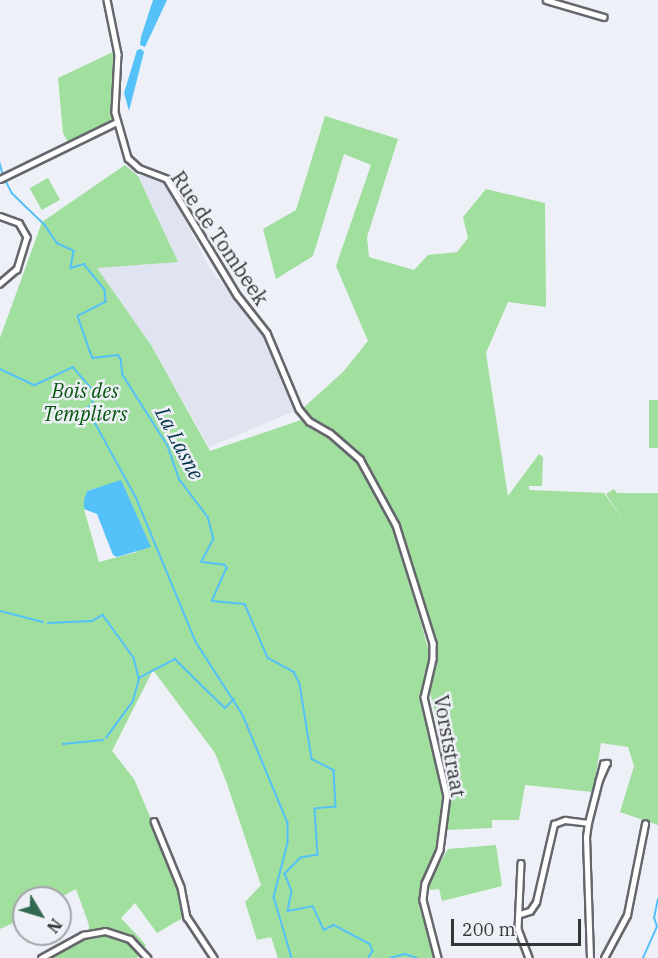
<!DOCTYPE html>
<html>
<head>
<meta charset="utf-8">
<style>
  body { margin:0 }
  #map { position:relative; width:658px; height:958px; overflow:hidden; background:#eef0f7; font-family:"IBM Plex Serif",serif }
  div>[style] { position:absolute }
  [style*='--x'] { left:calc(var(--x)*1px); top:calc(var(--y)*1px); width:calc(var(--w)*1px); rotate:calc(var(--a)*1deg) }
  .built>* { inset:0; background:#e0e4f1 }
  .green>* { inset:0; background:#a0df9d; transform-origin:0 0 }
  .water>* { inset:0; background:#54c1f9 }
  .stream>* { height:1.5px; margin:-0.75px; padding:0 0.75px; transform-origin:0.75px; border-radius:0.75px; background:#54c1f9 }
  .roads { filter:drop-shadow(2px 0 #66676d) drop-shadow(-2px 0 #66676d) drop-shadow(0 2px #66676d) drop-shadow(0 -2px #66676d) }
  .street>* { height:4.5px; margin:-2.25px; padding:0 2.25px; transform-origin:2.25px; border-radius:2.25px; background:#fff }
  span { translate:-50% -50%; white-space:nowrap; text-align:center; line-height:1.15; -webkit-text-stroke:5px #eef0f7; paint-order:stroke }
  .street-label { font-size:20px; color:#343537 }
  .park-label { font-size:20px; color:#045409; font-style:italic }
  .water-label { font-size:21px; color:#003248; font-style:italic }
  .north { position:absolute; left:12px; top:886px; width:60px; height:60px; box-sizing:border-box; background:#eef0f7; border:2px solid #a4a5aa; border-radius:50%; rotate:128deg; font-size:16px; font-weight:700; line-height:24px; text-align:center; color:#343537 }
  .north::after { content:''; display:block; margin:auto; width:21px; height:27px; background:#31684f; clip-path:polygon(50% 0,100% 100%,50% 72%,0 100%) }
  .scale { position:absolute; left:451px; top:919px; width:130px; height:27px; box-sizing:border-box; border:3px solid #343537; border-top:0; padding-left:8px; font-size:18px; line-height:21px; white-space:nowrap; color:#343537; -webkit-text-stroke:4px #eef0f7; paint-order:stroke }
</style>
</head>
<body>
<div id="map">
  <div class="built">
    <div style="clip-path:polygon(150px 175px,166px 184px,209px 267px,262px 333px,295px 411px,209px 447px,151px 345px,97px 268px,178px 262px,138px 176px)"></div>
  </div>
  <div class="green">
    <div style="clip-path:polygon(113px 52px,112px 119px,69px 144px,63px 133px,58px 78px)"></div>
    <div style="clip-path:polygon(evenodd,325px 116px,398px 139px,367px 237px,369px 257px,414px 270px,428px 255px,457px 252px,468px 238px,463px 217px,486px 189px,545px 203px,546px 307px,508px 302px,486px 353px,508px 496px,539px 454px,543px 457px,542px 486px,529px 486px,529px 490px,604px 493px,623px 520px,606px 494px,614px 489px,617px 493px,658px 493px,658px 825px,620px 812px,634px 766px,628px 747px,601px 743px,593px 792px,525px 785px,519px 820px,492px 820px,492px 828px,446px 830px,450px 778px,429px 688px,438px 657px,435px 639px,392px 511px,366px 465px,351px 453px,365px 471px,392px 523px,430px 655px,420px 701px,442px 786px,443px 807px,436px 849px,419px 891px,419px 905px,434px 958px,278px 958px,271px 937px,257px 940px,245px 902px,261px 885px,227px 784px,215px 753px,153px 670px,112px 751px,134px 779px,191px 913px,157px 933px,135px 903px,121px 918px,146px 945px,137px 958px,47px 958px,88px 935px,89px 925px,76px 889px,59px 898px,24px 898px,24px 918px,0 929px,0 338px,42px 222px,125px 165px,138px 176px,178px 262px,97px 268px,151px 345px,210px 451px,301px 420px,318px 428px,302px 409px,343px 372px,368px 341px,336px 266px,371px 165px,344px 154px,313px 256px,276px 279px,263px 229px,296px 210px,325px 116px,96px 488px,137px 552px,99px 562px,84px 509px,87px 491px,96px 488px)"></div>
    <div style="left:48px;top:178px;width:25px;height:21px;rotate:61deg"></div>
    <div style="left:658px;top:400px;width:48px;height:9px;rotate:90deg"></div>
    <div style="clip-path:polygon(496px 845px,502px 886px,442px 901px,439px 889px,430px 890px,428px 884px,448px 849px)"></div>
  </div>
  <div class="water">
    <div style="clip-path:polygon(153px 0,167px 0,145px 47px,140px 45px,141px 37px)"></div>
    <div style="clip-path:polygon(141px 49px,144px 52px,129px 111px,124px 93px,137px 50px)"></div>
    <div style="clip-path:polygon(121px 480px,151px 547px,117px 557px,113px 555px,97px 514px,84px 509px,84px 500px,87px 491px)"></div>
  </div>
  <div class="stream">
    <div style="--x:0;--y:163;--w:11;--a:75"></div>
    <div style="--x:5;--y:179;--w:16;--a:63"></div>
    <div style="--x:12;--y:193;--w:46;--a:44.1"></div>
    <div style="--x:45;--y:225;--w:22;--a:56"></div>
    <div style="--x:57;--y:243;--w:19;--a:25"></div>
    <div style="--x:74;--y:251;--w:17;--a:100"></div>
    <div style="--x:71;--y:268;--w:14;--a:-17"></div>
    <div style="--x:84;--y:264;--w:33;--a:51"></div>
    <div style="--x:105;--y:290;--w:12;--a:85"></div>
    <div style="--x:106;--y:302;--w:31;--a:153"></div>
    <div style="--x:78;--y:316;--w:37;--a:71"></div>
    <div style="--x:90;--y:351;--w:8;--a:67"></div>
    <div style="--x:93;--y:358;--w:25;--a:-7"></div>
    <div style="--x:118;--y:355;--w:5;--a:53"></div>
    <div style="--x:121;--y:359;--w:16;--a:83"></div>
    <div style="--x:123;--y:375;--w:84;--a:57.6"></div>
    <div style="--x:168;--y:446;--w:36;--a:71"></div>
    <div style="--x:180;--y:480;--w:46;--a:52.9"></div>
    <div style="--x:208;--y:517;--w:23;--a:75"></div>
    <div style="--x:214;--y:539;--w:26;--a:118"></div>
    <div style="--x:202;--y:562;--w:23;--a:7"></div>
    <div style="--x:225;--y:565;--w:4;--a:56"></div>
    <div style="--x:227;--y:568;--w:36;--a:114"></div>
    <div style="--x:212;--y:601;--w:33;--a:5"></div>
    <div style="--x:245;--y:604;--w:59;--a:66.9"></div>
    <div style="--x:268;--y:658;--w:30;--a:28"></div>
    <div style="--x:294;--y:672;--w:13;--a:63"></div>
    <div style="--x:300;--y:684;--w:76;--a:80.9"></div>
    <div style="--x:312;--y:759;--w:25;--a:27"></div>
    <div style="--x:334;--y:770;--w:37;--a:87"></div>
    <div style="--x:336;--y:807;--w:21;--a:175"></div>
    <div style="--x:315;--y:809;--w:46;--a:86.3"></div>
    <div style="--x:318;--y:855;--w:17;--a:170"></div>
    <div style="--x:301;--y:858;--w:23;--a:135"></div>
    <div style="--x:285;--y:874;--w:18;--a:68"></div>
    <div style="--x:292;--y:891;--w:20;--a:101"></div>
    <div style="--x:288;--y:911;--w:25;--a:-11"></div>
    <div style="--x:313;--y:906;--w:26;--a:65"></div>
    <div style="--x:324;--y:930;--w:11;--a:-27"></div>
    <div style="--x:334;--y:925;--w:41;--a:27.8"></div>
    <div style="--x:370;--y:944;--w:8;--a:67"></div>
    <div style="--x:373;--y:951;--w:8;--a:120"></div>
    <div style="--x:0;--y:369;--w:38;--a:25"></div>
    <div style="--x:35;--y:385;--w:42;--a:-25.3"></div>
    <div style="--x:73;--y:367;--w:30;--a:49"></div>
    <div style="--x:93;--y:390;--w:15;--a:90"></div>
    <div style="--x:93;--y:405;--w:7;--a:153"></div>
    <div style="--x:87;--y:408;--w:102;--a:61.2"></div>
    <div style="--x:136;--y:497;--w:157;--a:67.5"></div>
    <div style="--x:196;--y:642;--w:87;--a:57.2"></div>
    <div style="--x:243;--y:715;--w:117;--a:67.4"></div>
    <div style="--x:288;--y:823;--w:20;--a:90"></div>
    <div style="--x:288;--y:843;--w:56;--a:104.5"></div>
    <div style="--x:274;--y:897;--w:64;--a:73.6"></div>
    <div style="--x:0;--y:611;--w:44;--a:14.3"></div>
    <div style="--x:48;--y:623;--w:44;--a:-2.6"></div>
    <div style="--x:92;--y:621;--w:13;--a:-29"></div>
    <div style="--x:103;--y:615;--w:53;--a:54.2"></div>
    <div style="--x:134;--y:658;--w:21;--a:76"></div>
    <div style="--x:139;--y:678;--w:41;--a:-27.8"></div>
    <div style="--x:175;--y:659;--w:70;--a:44.4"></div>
    <div style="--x:225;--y:708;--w:13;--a:-45"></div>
    <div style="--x:106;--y:738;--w:46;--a:-53.9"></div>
    <div style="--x:133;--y:701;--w:24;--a:-75"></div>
    <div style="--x:63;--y:744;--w:40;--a:-5.7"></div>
    <div style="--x:390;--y:958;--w:16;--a:-15"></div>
    <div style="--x:405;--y:954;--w:13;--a:18"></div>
    <div style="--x:643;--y:958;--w:34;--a:-66"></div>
    <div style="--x:657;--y:927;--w:9;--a:-108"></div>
    <div style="--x:654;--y:918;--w:19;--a:-78"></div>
  </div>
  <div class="roads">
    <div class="street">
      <div style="--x:107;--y:0;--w:55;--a:78.5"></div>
      <div style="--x:118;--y:54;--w:58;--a:93"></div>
      <div style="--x:115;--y:112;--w:48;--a:74.2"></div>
      <div style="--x:128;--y:158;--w:15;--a:42"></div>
      <div style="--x:139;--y:168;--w:30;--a:21"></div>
      <div style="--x:167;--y:179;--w:135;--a:58.9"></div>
      <div style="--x:237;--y:295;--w:48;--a:51.7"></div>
      <div style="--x:267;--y:333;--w:82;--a:67.2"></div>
      <div style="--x:299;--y:409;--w:16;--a:50"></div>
      <div style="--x:309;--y:421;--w:24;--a:30"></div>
      <div style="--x:330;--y:433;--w:40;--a:41"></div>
      <div style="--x:360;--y:459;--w:75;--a:61.4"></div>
      <div style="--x:396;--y:525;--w:124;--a:72.6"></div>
      <div style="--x:433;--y:643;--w:16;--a:90"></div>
      <div style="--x:433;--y:659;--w:39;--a:103"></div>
      <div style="--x:424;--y:697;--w:102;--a:76.9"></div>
      <div style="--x:447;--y:796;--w:54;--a:97.4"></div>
      <div style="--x:440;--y:850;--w:36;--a:114"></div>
      <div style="--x:425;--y:883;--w:17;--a:97"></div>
      <div style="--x:423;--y:900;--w:60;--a:75.5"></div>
      <div style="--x:546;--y:0;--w:60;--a:16.3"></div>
      <div style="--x:0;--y:179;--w:130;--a:-26"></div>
      <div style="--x:0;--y:216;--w:20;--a:20"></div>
      <div style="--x:19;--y:223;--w:16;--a:60"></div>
      <div style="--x:27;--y:237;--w:34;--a:107"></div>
      <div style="--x:17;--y:269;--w:23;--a:139"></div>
      <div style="--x:154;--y:821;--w:71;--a:67.8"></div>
      <div style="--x:181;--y:887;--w:31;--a:79"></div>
      <div style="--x:187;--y:917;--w:49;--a:56.6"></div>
      <div style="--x:521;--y:863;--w:66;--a:92.6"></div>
      <div style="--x:518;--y:929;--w:31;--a:69"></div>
      <div style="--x:520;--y:914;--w:10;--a:-17"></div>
      <div style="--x:530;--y:911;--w:11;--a:-56"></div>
      <div style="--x:536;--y:902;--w:80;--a:-77"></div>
      <div style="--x:554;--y:824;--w:12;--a:-20"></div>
      <div style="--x:565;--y:820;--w:23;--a:7"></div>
      <div style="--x:41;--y:958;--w:48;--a:-28.7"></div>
      <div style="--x:83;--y:935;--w:22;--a:-10"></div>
      <div style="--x:105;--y:931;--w:26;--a:18"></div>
      <div style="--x:130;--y:939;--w:26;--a:47"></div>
      <div style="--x:590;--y:958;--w:121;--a:-91.9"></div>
      <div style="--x:586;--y:837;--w:14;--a:-82"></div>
      <div style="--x:588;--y:823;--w:61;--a:-75.7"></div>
      <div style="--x:603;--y:764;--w:4;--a:-14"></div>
      <div style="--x:607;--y:763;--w:20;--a:114"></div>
      <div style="--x:604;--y:958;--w:49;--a:-61.9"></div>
      <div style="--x:627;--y:915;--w:93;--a:-78.8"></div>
    </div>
  </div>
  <div class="street-label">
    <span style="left:220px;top:238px;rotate:56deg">Rue de Tombeek</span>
    <span style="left:450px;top:746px;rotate:80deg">Vorststraat</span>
  </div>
  <div class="park-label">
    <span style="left:85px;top:402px">Bois des<br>Templiers</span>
  </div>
  <div class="water-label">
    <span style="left:180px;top:443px;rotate:62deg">La Lasne</span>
  </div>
  <div class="north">N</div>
  <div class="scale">200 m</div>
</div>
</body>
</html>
